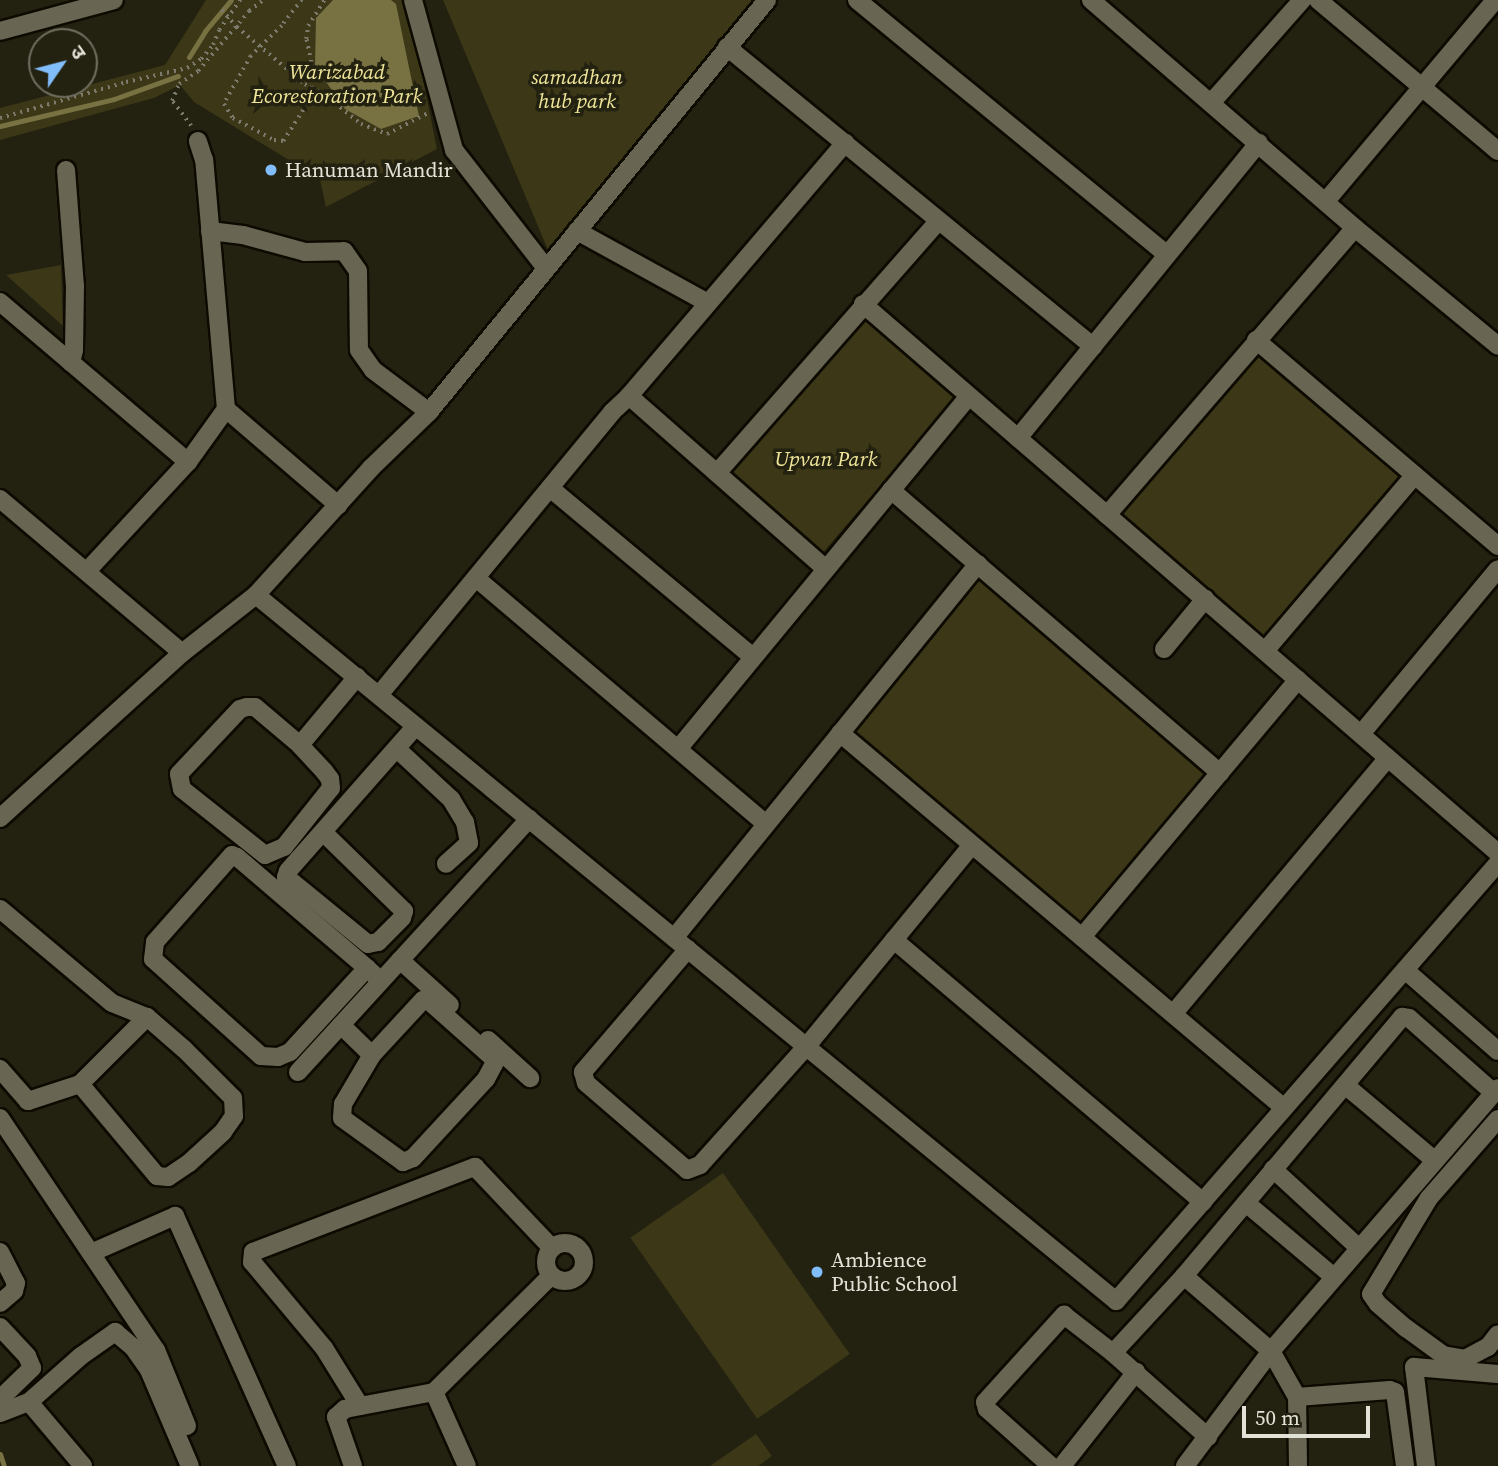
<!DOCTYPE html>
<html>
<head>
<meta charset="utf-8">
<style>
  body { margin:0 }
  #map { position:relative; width:1498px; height:1466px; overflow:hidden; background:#232110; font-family:"Source Serif 4","Noto Sans Devanagari",serif }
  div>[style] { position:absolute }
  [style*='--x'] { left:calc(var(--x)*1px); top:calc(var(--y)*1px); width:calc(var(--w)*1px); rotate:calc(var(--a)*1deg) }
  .green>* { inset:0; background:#3b3717; transform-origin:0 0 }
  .water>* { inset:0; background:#787142 }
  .stream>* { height:5px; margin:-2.5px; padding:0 2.5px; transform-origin:2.5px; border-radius:2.5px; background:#787142 }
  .path>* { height:3.5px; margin-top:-1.75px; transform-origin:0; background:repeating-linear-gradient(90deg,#7d7b6d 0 2px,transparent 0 7px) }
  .roads { filter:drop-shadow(2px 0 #0d0a00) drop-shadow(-2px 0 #0d0a00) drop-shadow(0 2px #0d0a00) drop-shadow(0 -2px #0d0a00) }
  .minor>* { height:18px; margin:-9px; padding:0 9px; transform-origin:9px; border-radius:9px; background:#686552 }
  .minor>.ring { margin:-9px; padding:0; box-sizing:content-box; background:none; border:18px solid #686552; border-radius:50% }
  .dots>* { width:19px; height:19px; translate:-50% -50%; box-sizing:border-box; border:4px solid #232110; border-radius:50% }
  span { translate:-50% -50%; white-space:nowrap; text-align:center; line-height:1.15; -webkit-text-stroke:7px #232110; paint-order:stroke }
  .park-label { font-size:21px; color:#f0e69a; font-style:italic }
  .poi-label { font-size:21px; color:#e3e2d7 }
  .left { translate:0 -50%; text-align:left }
  .north { position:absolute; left:28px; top:28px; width:70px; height:70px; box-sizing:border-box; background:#232110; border:2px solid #706e60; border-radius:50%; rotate:55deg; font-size:19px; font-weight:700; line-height:28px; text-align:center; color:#e3e2d7 }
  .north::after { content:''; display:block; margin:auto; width:24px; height:32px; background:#80bdfa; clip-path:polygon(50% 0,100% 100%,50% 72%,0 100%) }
  .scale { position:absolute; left:1242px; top:1406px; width:128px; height:32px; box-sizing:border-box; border:4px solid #e3e2d7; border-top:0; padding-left:9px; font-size:21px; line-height:24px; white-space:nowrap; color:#e3e2d7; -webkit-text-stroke:5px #232110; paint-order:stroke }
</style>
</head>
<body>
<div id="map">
  <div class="green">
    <div style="clip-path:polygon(206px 0,407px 0,437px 149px,326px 207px,317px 166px,297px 165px,194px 102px,180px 85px,154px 98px,0 140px,0 108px,165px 65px)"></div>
    <div style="clip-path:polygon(443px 0,772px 0,551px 257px)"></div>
    <div style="clip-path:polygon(61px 265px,63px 326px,6px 275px)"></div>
    <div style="left:868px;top:316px;width:121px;height:213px;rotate:41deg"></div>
    <div style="left:1257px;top:348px;width:197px;height:219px;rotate:41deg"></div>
    <div style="left:982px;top:575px;width:303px;height:208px;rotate:41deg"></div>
    <div style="left:723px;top:1173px;width:221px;height:113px;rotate:55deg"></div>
    <div style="clip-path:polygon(756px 1434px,772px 1456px,758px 1466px,710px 1466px)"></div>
  </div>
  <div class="water">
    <div style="clip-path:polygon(333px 0,391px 0,396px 4px,419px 116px,381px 129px,345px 109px,315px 66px,316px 18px)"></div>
  </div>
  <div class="stream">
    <div style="--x:189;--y:57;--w:31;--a:-58"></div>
    <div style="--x:205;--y:31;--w:40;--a:-50"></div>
    <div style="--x:0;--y:126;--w:117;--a:-13.3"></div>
    <div style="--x:114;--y:99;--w:68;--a:-19.8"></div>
    <div style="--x:0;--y:1454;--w:13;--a:72"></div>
  </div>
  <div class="path">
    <div style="--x:302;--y:0;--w:33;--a:128"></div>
    <div style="--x:282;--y:26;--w:43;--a:135.9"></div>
    <div style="--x:251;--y:56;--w:55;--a:119.4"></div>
    <div style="--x:224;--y:104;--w:17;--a:57"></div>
    <div style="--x:233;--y:118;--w:47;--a:28.2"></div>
    <div style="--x:274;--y:140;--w:9;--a:6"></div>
    <div style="--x:283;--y:141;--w:35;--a:-57"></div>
    <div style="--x:302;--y:112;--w:26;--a:-67"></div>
    <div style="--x:312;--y:88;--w:12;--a:-81"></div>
    <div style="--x:314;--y:76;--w:38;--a:-102"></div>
    <div style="--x:306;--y:39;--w:13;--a:-81"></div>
    <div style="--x:308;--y:26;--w:31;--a:-58"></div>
    <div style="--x:222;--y:10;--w:23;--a:49"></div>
    <div style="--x:237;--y:27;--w:89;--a:40"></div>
    <div style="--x:305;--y:84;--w:21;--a:28"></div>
    <div style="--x:324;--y:94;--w:48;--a:39"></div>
    <div style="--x:361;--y:124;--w:28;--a:21"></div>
    <div style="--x:387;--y:134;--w:46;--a:-27.1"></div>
    <div style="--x:0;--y:118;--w:131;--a:-15.9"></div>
    <div style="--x:126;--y:82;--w:63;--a:-12.9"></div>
    <div style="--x:187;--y:68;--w:17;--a:-33"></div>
    <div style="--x:201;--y:59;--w:18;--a:-49"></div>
    <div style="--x:213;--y:45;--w:16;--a:-68"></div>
    <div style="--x:219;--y:30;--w:37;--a:-55"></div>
    <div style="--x:191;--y:126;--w:31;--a:-127"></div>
    <div style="--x:172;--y:101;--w:18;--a:-68"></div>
    <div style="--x:179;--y:84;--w:23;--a:-34"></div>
    <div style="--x:198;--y:71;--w:79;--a:-49.6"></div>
    <div style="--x:249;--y:11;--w:18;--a:-38"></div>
  </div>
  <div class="roads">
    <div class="minor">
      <div style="--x:413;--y:0;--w:156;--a:74.7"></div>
      <div style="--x:454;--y:150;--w:148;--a:52.1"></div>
      <div style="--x:857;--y:0;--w:401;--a:39.4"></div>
      <div style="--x:1091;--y:0;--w:349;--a:40.8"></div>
      <div style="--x:1355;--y:228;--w:185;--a:39.5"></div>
      <div style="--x:1318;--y:0;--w:235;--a:40"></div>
      <div style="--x:0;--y:31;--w:118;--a:-15.2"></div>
      <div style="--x:727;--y:47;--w:473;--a:39.3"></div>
      <div style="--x:1211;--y:103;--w:137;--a:-48.5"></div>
      <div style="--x:66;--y:170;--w:116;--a:85.6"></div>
      <div style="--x:75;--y:286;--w:64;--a:90.9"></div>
      <div style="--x:74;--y:350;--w:13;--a:103"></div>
      <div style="--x:1326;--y:201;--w:263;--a:-49.9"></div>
      <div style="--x:210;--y:231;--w:33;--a:7"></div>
      <div style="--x:243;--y:235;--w:64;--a:15.3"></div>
      <div style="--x:305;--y:252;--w:39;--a:-1"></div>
      <div style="--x:344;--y:251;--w:24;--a:55"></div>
      <div style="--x:358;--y:271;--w:79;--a:89.3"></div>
      <div style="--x:359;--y:350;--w:24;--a:55"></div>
      <div style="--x:373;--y:370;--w:70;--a:36.9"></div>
      <div style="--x:577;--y:231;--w:149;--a:28.8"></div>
      <div style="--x:0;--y:302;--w:247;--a:40.4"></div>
      <div style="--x:863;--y:304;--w:839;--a:40.85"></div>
      <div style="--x:1256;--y:340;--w:318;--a:40.4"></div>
      <div style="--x:629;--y:396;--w:261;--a:41.3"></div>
      <div style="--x:226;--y:409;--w:148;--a:40.6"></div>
      <div style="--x:1018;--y:438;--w:381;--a:-50.8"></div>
      <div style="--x:717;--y:473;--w:335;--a:-48.7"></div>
      <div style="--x:550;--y:488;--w:264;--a:39.8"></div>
      <div style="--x:891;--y:490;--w:434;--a:40.7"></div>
      <div style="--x:0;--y:499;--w:238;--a:40.2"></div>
      <div style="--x:1107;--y:515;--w:379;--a:-49.2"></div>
      <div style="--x:87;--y:571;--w:149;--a:-47.2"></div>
      <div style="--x:188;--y:462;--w:65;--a:-54.4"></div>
      <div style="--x:226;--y:409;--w:250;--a:-95"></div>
      <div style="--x:204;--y:160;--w:20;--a:-108"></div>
      <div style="--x:476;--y:578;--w:380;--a:40.3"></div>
      <div style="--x:256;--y:595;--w:1113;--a:39.38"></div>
      <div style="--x:1116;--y:1301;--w:581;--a:-48.91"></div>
      <div style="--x:1164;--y:649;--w:65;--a:-50.6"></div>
      <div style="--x:1265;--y:651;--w:231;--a:-49.6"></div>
      <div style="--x:379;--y:695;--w:367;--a:-50.5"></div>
      <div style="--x:612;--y:412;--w:23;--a:-43"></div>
      <div style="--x:629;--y:396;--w:333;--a:-49.5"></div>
      <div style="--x:840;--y:733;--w:581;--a:40.18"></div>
      <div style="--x:1361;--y:734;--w:214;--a:-50.3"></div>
      <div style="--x:300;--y:745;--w:59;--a:-139.8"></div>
      <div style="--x:255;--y:707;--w:8;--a:180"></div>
      <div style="--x:247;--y:707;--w:7;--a:164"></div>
      <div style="--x:240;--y:709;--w:89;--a:133.2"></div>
      <div style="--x:179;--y:774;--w:15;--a:79"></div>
      <div style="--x:182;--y:789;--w:106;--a:38.5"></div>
      <div style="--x:265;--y:855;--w:21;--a:-23"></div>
      <div style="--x:284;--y:847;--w:75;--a:-51.5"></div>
      <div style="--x:331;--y:788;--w:9;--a:-96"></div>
      <div style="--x:330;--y:779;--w:10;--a:-127"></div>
      <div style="--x:324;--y:771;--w:35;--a:-133"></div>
      <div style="--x:300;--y:745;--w:89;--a:-50"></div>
      <div style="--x:397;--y:749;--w:74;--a:42.8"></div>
      <div style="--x:451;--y:799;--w:27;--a:59"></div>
      <div style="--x:465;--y:822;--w:21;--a:79"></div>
      <div style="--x:469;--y:843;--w:31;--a:138"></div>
      <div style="--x:678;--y:749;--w:457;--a:-50.5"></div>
      <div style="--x:0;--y:818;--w:246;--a:-42.2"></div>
      <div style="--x:182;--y:653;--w:94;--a:-38.1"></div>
      <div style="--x:256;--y:595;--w:171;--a:-47.8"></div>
      <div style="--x:371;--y:468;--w:81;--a:-44"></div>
      <div style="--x:429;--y:412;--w:533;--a:-50.63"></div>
      <div style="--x:324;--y:833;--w:112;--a:44.3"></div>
      <div style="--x:404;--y:911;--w:7;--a:106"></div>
      <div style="--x:402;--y:918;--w:34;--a:135"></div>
      <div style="--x:378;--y:942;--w:10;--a:169"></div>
      <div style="--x:368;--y:944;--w:106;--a:-140.7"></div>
      <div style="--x:286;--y:877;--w:6;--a:-72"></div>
      <div style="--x:288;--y:871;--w:193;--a:-48.6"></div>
      <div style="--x:0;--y:909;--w:146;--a:40"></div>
      <div style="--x:112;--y:1003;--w:38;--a:22"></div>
      <div style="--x:147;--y:1017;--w:49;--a:40.9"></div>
      <div style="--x:184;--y:1049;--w:69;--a:45"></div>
      <div style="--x:233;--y:1098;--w:18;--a:87"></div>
      <div style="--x:234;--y:1116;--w:19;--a:125"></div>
      <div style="--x:223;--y:1132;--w:46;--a:137.6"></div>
      <div style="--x:189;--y:1163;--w:25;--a:146"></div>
      <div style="--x:168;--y:1177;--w:11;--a:-175"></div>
      <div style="--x:157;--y:1176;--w:120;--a:-129.9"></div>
      <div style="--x:80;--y:1084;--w:55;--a:161.9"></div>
      <div style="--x:28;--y:1101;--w:43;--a:-131.2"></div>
      <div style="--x:1082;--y:937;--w:336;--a:-50"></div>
      <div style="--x:674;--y:938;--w:482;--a:-50.9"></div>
      <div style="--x:894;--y:940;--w:405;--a:40.3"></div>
      <div style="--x:688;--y:949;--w:162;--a:130.5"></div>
      <div style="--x:583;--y:1072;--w:11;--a:75"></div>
      <div style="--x:586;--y:1083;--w:133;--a:40.7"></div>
      <div style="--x:687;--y:1170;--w:14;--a:-21"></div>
      <div style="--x:700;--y:1165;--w:159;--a:-48.1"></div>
      <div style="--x:806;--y:1047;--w:261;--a:-50.6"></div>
      <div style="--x:400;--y:960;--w:67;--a:42"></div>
      <div style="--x:367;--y:968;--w:114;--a:132.5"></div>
      <div style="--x:290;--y:1052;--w:13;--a:157"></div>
      <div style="--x:278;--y:1057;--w:17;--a:-177"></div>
      <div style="--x:261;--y:1056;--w:145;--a:-138.1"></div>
      <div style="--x:153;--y:959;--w:17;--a:-83"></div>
      <div style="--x:155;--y:942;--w:116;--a:-48.5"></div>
      <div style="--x:232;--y:855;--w:5;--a:22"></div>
      <div style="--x:237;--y:857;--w:171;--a:40.5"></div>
      <div style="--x:367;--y:968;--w:19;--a:43"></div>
      <div style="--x:1405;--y:970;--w:123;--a:41.1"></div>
      <div style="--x:1173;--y:1014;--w:334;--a:-50"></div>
      <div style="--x:341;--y:1025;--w:43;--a:44.1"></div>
      <div style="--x:372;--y:1055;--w:75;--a:-47.2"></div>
      <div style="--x:423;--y:1000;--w:6;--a:9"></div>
      <div style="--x:429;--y:1001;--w:87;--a:41.7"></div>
      <div style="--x:494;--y:1059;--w:5;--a:90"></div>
      <div style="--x:494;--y:1064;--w:17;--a:118"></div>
      <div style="--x:486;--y:1079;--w:108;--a:132.7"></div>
      <div style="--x:413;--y:1158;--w:11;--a:158"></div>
      <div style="--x:403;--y:1162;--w:75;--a:-144.2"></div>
      <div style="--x:342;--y:1118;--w:14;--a:-86"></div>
      <div style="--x:343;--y:1104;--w:57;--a:-59.4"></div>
      <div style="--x:488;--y:1040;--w:57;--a:42.1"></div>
      <div style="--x:298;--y:1072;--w:343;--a:-47.6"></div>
      <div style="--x:80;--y:1084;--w:95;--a:-45"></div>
      <div style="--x:1345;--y:1085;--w:116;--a:40.1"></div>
      <div style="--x:0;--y:1118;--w:280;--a:56.1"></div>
      <div style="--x:156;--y:1350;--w:82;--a:67.8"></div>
      <div style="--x:1498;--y:1119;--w:105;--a:131.1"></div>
      <div style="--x:1429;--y:1198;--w:112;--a:121.1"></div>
      <div style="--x:1371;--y:1294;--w:12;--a:55"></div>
      <div style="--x:1378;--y:1304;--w:37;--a:41"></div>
      <div style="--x:1406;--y:1328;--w:46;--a:36.1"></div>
      <div style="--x:1443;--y:1355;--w:22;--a:10"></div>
      <div style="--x:1465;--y:1359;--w:26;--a:-28"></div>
      <div style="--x:1488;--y:1347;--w:16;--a:-52"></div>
      <div style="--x:1273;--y:1169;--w:117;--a:42.6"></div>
      <div style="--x:1246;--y:1203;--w:115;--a:40.1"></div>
      <div class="ring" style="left:546px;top:1243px;width:20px;height:20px"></div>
      <div style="--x:0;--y:1252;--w:35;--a:63"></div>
      <div style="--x:16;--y:1283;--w:8;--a:104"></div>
      <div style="--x:14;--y:1291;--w:18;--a:139"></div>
      <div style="--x:91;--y:1253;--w:92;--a:-23.8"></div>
      <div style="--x:175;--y:1216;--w:274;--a:65.9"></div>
      <div style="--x:0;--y:1327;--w:40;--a:47"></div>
      <div style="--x:27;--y:1356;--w:13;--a:67"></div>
      <div style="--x:32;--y:1368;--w:45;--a:135.9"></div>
      <div style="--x:1113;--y:1353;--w:105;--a:-47.3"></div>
      <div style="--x:434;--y:1392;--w:81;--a:66"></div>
      <div style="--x:1297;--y:1397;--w:93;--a:-4.3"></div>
      <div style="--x:1390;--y:1390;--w:5;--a:22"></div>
      <div style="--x:1395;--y:1392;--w:75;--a:82.3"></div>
      <div style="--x:29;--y:1402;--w:69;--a:-41.5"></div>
      <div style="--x:81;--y:1356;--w:42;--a:-35.2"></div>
      <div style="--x:115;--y:1332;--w:23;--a:40"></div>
      <div style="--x:133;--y:1347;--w:28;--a:55"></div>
      <div style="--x:149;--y:1370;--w:104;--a:66.9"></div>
      <div style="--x:360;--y:1406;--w:68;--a:-121.8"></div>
      <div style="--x:324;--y:1348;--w:112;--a:-129.9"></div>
      <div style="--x:252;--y:1262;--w:10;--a:-84"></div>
      <div style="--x:253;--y:1252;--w:238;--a:-21"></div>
      <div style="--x:475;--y:1167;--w:112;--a:46.5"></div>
      <div style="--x:0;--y:1413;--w:31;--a:-21"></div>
      <div style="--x:29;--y:1402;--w:84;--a:49.8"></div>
      <div style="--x:353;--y:1466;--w:52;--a:-109.1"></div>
      <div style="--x:336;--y:1417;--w:12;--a:-42"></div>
      <div style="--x:345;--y:1409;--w:91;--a:-10.8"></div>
      <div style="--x:434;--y:1392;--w:165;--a:-44.8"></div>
      <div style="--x:1051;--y:1466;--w:86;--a:-138.3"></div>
      <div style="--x:987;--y:1409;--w:7;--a:-106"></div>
      <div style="--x:985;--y:1402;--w:118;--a:-47.8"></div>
      <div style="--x:1064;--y:1315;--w:62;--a:37.8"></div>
      <div style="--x:1113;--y:1353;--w:127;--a:41.5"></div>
      <div style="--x:1062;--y:1466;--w:120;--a:-51.8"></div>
      <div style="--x:1185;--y:1466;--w:144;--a:-53.2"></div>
      <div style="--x:1271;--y:1351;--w:347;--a:-49.2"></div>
      <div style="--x:1298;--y:1466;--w:69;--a:-90.8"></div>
      <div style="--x:1297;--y:1397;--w:53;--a:-119.5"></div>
      <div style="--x:1271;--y:1351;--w:115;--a:-139.2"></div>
      <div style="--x:1184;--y:1276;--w:339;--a:-49.9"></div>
      <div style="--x:1402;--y:1017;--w:7;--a:8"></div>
      <div style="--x:1409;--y:1018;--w:113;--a:41.4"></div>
      <div style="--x:1426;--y:1466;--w:100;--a:-96.9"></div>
      <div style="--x:1414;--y:1367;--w:84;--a:4.8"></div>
    </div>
  </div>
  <div class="dots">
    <div style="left:271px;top:170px;background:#80bdfa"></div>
    <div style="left:817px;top:1272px;background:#80bdfa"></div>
  </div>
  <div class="park-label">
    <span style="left:337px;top:84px">Warizabad<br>Ecorestoration Park</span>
    <span style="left:577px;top:89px">samadhan<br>hub park</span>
    <span style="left:826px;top:459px">Upvan Park</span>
  </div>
  <div class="poi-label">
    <span class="left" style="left:285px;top:170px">Hanuman Mandir</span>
    <span class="left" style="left:831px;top:1272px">Ambience<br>Public School</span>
  </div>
  <div class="north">उ</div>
  <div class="scale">50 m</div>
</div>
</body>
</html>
